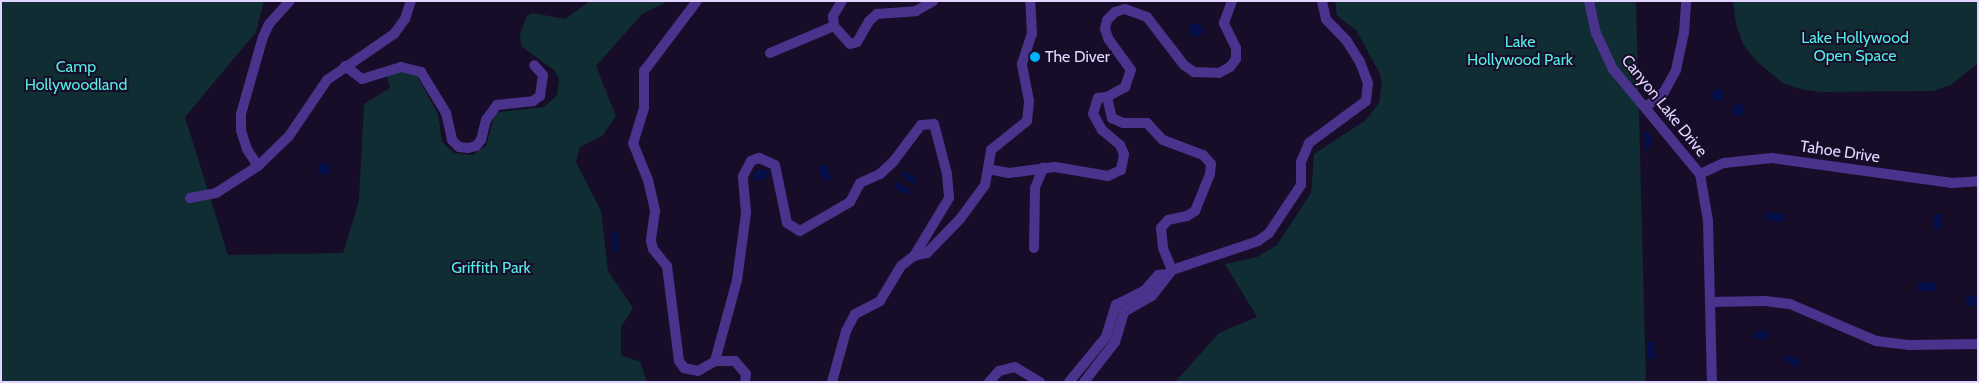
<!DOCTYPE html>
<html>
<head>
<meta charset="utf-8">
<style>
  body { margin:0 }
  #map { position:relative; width:1979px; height:383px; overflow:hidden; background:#170d28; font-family:Cabin,sans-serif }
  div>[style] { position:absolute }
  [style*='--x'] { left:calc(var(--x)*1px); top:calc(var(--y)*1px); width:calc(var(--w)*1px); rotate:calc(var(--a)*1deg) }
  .green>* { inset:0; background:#0f2d33 }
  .water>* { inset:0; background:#05104a; transform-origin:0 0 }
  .round { border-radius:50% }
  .minor>* { height:10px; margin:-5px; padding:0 5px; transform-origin:5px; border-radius:5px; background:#49338c }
  .dots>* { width:14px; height:14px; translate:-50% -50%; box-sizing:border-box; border:2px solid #170d28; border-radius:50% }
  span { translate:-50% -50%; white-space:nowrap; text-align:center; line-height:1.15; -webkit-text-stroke:4px #170d28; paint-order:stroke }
  .park-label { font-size:16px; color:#54ece5 }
  .poi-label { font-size:16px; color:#e2d5ff }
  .left { translate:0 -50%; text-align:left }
  .street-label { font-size:16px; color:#e2d5ff }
  .frame { position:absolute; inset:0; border:2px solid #e2d5ff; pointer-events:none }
</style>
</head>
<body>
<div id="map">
  <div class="green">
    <div style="clip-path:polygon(1px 1px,264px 1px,256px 32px,185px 117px,228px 255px,343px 253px,359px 201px,364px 104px,390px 88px,387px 76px,401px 71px,417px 76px,438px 114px,442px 142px,454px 153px,472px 155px,486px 146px,494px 117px,499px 112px,544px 107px,557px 95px,559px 79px,555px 71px,521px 46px,520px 34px,527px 16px,533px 13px,565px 19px,590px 1px,669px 1px,642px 14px,596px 66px,616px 116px,602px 136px,580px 147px,576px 162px,601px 211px,608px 271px,633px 308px,621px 327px,621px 355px,640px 362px,647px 382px,1px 382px)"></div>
    <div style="clip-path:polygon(1335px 1px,1636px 1px,1646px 382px,1175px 382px,1219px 333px,1257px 317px,1225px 264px,1257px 257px,1277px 245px,1311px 193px,1314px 154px,1366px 120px,1379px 103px,1382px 81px,1379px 72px,1356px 30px,1337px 16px)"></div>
    <div style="clip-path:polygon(1733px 1px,1978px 1px,1978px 63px,1951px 85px,1933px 91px,1821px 92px,1800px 89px,1783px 83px,1756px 61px,1743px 44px,1736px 24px)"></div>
  </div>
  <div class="water">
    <div class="round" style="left:1189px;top:23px;width:14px;height:14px"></div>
    <div class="round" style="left:1712px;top:89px;width:12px;height:12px"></div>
    <div class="round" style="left:1732px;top:104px;width:12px;height:12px"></div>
    <div style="clip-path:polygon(1644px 132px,1648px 132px,1653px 140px,1648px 150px,1645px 150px)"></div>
    <div class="round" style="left:318px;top:163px;width:12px;height:12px"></div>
    <div style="clip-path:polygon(819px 165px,826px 165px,831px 178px,826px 182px,819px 173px)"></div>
    <div style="clip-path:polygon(762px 169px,768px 171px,770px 177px,753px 181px,753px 173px)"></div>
    <div style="left:905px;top:171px;width:15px;height:6px;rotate:37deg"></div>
    <div style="clip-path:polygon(897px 182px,911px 190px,908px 195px,894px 188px)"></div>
    <div style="left:1766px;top:212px;width:18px;height:8px;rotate:6deg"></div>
    <div style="left:1934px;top:214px;width:7px;height:15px"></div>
    <div style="clip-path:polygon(618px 232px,619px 252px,615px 253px,611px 233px)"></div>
    <div style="clip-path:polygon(1935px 282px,1935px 291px,1918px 291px,1917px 283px)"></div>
    <div class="round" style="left:1965.5px;top:294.5px;width:11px;height:11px"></div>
    <div style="clip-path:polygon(1765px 330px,1770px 334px,1765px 340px,1752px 338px,1754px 333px)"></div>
    <div style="clip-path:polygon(1648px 342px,1654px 342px,1655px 359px,1648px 359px)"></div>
    <div style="left:1787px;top:354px;width:15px;height:7px;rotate:28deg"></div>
  </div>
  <div class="minor">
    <div style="--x:697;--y:1;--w:88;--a:127.1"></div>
    <div style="--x:644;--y:71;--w:37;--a:90"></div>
    <div style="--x:644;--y:108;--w:37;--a:107"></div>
    <div style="--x:633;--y:143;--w:40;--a:68"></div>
    <div style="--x:648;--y:180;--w:32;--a:77"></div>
    <div style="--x:655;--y:211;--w:30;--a:98"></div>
    <div style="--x:651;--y:241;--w:8;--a:76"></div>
    <div style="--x:653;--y:249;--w:22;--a:51"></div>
    <div style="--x:667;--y:266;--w:96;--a:82.8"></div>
    <div style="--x:679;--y:361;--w:9;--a:54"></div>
    <div style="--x:684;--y:368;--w:14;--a:12"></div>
    <div style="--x:698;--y:371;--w:20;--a:-30"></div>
    <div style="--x:715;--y:361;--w:20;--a:0"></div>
    <div style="--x:735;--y:361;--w:17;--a:50"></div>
    <div style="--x:746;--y:374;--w:8;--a:97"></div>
    <div style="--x:842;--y:1;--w:17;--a:121"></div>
    <div style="--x:833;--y:16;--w:10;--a:84"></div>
    <div style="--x:834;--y:26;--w:24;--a:48"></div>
    <div style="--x:850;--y:44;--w:7;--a:-16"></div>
    <div style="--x:857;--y:42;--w:24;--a:-60"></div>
    <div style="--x:869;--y:21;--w:11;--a:-41"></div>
    <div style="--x:877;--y:14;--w:39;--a:-4"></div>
    <div style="--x:916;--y:11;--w:20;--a:-30"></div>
    <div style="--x:1589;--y:1;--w:33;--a:78"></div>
    <div style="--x:1596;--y:33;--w:40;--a:65"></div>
    <div style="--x:1613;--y:69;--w:136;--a:50.4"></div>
    <div style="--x:1700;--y:174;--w:48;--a:80.3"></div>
    <div style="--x:1708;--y:221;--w:161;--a:88.6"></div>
    <div style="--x:770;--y:53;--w:69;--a:-22.9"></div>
    <div style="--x:345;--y:66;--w:21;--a:37"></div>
    <div style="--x:362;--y:79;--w:41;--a:-17.1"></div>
    <div style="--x:401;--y:67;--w:21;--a:14"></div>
    <div style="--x:421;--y:72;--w:48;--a:58.6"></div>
    <div style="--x:446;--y:113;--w:28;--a:77"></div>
    <div style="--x:452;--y:140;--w:10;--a:45"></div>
    <div style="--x:459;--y:147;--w:9;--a:6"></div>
    <div style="--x:468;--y:148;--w:8;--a:-14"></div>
    <div style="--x:476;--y:146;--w:8;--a:-50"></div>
    <div style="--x:481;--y:140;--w:21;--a:-76"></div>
    <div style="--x:486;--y:120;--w:19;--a:-54"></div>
    <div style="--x:497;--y:105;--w:36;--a:-6"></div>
    <div style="--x:533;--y:101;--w:9;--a:-36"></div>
    <div style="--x:540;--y:96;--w:21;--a:-82"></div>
    <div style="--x:543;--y:75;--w:13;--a:-132"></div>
    <div style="--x:1107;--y:97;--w:22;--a:77"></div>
    <div style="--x:1112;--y:118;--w:12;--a:24"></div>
    <div style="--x:1123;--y:123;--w:24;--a:0"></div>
    <div style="--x:1147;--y:123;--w:23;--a:47"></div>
    <div style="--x:1163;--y:140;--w:43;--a:20.6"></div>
    <div style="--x:1203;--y:155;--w:12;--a:48"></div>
    <div style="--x:1211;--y:164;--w:10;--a:96"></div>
    <div style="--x:1210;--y:174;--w:40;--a:112"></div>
    <div style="--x:1195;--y:211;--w:9;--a:148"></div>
    <div style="--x:1187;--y:216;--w:19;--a:168"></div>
    <div style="--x:1168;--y:220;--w:11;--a:131"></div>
    <div style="--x:1161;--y:228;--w:20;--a:84"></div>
    <div style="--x:1163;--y:248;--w:24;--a:68"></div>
    <div style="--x:1646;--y:107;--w:23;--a:-40"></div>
    <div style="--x:1664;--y:92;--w:25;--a:-61"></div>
    <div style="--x:1676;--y:70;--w:38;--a:-78"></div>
    <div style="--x:1684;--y:33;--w:32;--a:-86"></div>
    <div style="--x:258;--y:166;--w:20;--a:-123"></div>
    <div style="--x:247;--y:149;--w:20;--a:-108"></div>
    <div style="--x:241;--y:130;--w:16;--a:-90"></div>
    <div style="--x:241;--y:114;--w:80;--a:-74.1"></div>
    <div style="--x:263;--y:37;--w:14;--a:-65"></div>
    <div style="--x:269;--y:24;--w:31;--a:-48"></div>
    <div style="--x:988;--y:169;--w:21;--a:11"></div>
    <div style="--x:1009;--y:173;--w:46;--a:-7.4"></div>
    <div style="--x:1055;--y:167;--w:54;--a:9.6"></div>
    <div style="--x:1108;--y:176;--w:14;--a:-25"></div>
    <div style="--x:1121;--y:170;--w:16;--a:-79"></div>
    <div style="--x:1124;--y:154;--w:10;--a:-114"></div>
    <div style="--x:1120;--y:145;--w:23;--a:-140"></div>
    <div style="--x:1102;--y:130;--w:18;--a:-119"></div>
    <div style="--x:1093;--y:114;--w:17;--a:-73"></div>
    <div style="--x:1098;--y:98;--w:9;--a:-6"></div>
    <div style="--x:1107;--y:97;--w:21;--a:-29"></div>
    <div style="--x:1125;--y:87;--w:18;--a:-71"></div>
    <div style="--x:1131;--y:70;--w:39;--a:-126"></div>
    <div style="--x:1108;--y:38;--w:9;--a:-108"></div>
    <div style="--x:1105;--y:29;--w:9;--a:-77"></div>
    <div style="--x:1107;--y:20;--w:11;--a:-45"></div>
    <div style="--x:1115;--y:12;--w:10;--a:-17"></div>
    <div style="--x:1125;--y:9;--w:23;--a:20"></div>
    <div style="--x:1147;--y:17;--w:61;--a:52.4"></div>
    <div style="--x:1184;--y:65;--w:12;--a:35"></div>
    <div style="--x:1194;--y:72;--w:25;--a:2"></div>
    <div style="--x:1219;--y:73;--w:13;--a:-29"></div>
    <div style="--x:1230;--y:67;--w:10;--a:-53"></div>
    <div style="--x:1236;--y:59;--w:11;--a:-90"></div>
    <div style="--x:1236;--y:48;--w:28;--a:-116"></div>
    <div style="--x:1224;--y:23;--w:23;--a:-70"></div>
    <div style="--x:1700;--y:174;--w:26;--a:-25"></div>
    <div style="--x:1724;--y:163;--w:48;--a:-5.9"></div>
    <div style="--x:1772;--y:158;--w:182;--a:7.9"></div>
    <div style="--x:1952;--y:183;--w:26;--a:-4"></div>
    <div style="--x:190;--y:198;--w:26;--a:-11"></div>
    <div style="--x:216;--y:193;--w:50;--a:-32.7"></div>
    <div style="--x:258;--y:166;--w:43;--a:-44.1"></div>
    <div style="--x:289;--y:136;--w:68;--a:-55.8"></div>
    <div style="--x:327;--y:80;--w:81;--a:-34.5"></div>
    <div style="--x:394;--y:34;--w:19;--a:-54"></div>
    <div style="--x:405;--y:19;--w:19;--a:-72"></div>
    <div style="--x:1034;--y:248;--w:60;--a:-89"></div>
    <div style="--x:1035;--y:188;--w:22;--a:-68"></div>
    <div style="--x:1710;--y:302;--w:55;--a:-1"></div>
    <div style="--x:1765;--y:301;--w:25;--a:7"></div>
    <div style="--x:1790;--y:304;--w:94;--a:23.3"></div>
    <div style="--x:1876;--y:341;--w:32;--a:7"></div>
    <div style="--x:1908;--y:345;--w:70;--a:-0.8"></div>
    <div style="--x:715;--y:361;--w:84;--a:-74.8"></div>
    <div style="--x:737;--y:280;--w:68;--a:-82.3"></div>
    <div style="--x:746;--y:213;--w:37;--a:-95"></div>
    <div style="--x:743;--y:176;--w:17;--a:-62"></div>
    <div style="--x:751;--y:161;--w:9;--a:-21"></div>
    <div style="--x:759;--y:158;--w:17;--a:24"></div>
    <div style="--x:775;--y:165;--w:59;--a:78.3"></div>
    <div style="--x:787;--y:223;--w:15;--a:32"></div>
    <div style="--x:800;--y:231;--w:58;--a:-30.1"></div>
    <div style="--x:850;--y:202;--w:21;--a:-62"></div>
    <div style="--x:860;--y:183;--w:22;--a:-24"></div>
    <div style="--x:880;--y:174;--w:18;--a:-43"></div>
    <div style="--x:893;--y:162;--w:46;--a:-52.9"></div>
    <div style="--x:921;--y:125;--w:13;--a:-4"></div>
    <div style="--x:934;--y:124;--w:52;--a:75.4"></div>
    <div style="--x:947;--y:174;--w:24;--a:85"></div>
    <div style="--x:949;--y:198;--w:68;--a:121.1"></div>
    <div style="--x:832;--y:382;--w:53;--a:-74.6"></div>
    <div style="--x:846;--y:331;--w:19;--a:-62"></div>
    <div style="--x:855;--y:314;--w:28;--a:-27"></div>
    <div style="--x:880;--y:301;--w:41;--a:-59"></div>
    <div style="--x:901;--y:266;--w:16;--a:-38"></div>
    <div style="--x:914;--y:256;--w:13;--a:-13"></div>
    <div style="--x:927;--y:253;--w:47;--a:-45.9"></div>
    <div style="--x:960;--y:219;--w:42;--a:-53.7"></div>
    <div style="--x:985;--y:185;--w:36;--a:-80"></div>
    <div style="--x:991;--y:150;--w:46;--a:-38.9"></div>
    <div style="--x:1027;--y:121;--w:20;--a:-84"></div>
    <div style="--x:1029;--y:101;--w:38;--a:-101"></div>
    <div style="--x:1022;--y:64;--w:32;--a:-72"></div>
    <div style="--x:1032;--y:34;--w:33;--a:-93"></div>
    <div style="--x:989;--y:382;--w:15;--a:-48"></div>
    <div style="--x:999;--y:371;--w:16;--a:-14"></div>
    <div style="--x:1015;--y:367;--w:29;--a:31"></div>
    <div style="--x:1069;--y:382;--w:58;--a:-50.6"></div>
    <div style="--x:1106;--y:337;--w:34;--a:-73"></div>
    <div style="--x:1116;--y:305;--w:33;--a:-27"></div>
    <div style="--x:1145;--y:290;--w:20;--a:-49"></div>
    <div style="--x:1158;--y:275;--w:10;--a:-6"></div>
    <div style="--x:1084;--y:382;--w:51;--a:-52.2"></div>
    <div style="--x:1115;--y:342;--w:31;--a:-73"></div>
    <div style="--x:1124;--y:312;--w:32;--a:-30"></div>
    <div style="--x:1152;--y:296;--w:33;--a:-52"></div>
    <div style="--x:1172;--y:270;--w:91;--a:-18.6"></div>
    <div style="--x:1258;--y:241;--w:14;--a:-36"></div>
    <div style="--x:1269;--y:233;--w:58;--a:-56.3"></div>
    <div style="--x:1301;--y:185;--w:23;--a:-90"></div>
    <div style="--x:1301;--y:162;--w:21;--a:-67"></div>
    <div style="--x:1309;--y:143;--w:71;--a:-36.4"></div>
    <div style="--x:1366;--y:101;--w:18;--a:-84"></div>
    <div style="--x:1368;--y:83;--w:22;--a:-111"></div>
    <div style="--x:1360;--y:62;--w:25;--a:-122"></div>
    <div style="--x:1347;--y:41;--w:30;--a:-134"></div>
    <div style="--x:1326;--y:19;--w:18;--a:-103"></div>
  </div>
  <div class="dots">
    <div style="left:1035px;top:57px;background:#01b1ff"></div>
  </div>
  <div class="park-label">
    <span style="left:1855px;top:47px">Lake Hollywood<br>Open Space</span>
    <span style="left:1520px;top:51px">Lake<br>Hollywood Park</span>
    <span style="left:76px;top:76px">Camp<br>Hollywoodland</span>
    <span style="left:491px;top:268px">Griffith Park</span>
  </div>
  <div class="poi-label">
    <span class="left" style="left:1045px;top:57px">The Diver</span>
  </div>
  <div class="street-label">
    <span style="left:1664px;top:106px;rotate:51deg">Canyon Lake Drive</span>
    <span style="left:1840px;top:152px;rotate:8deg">Tahoe Drive</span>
  </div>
  <div class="frame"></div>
</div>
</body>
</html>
